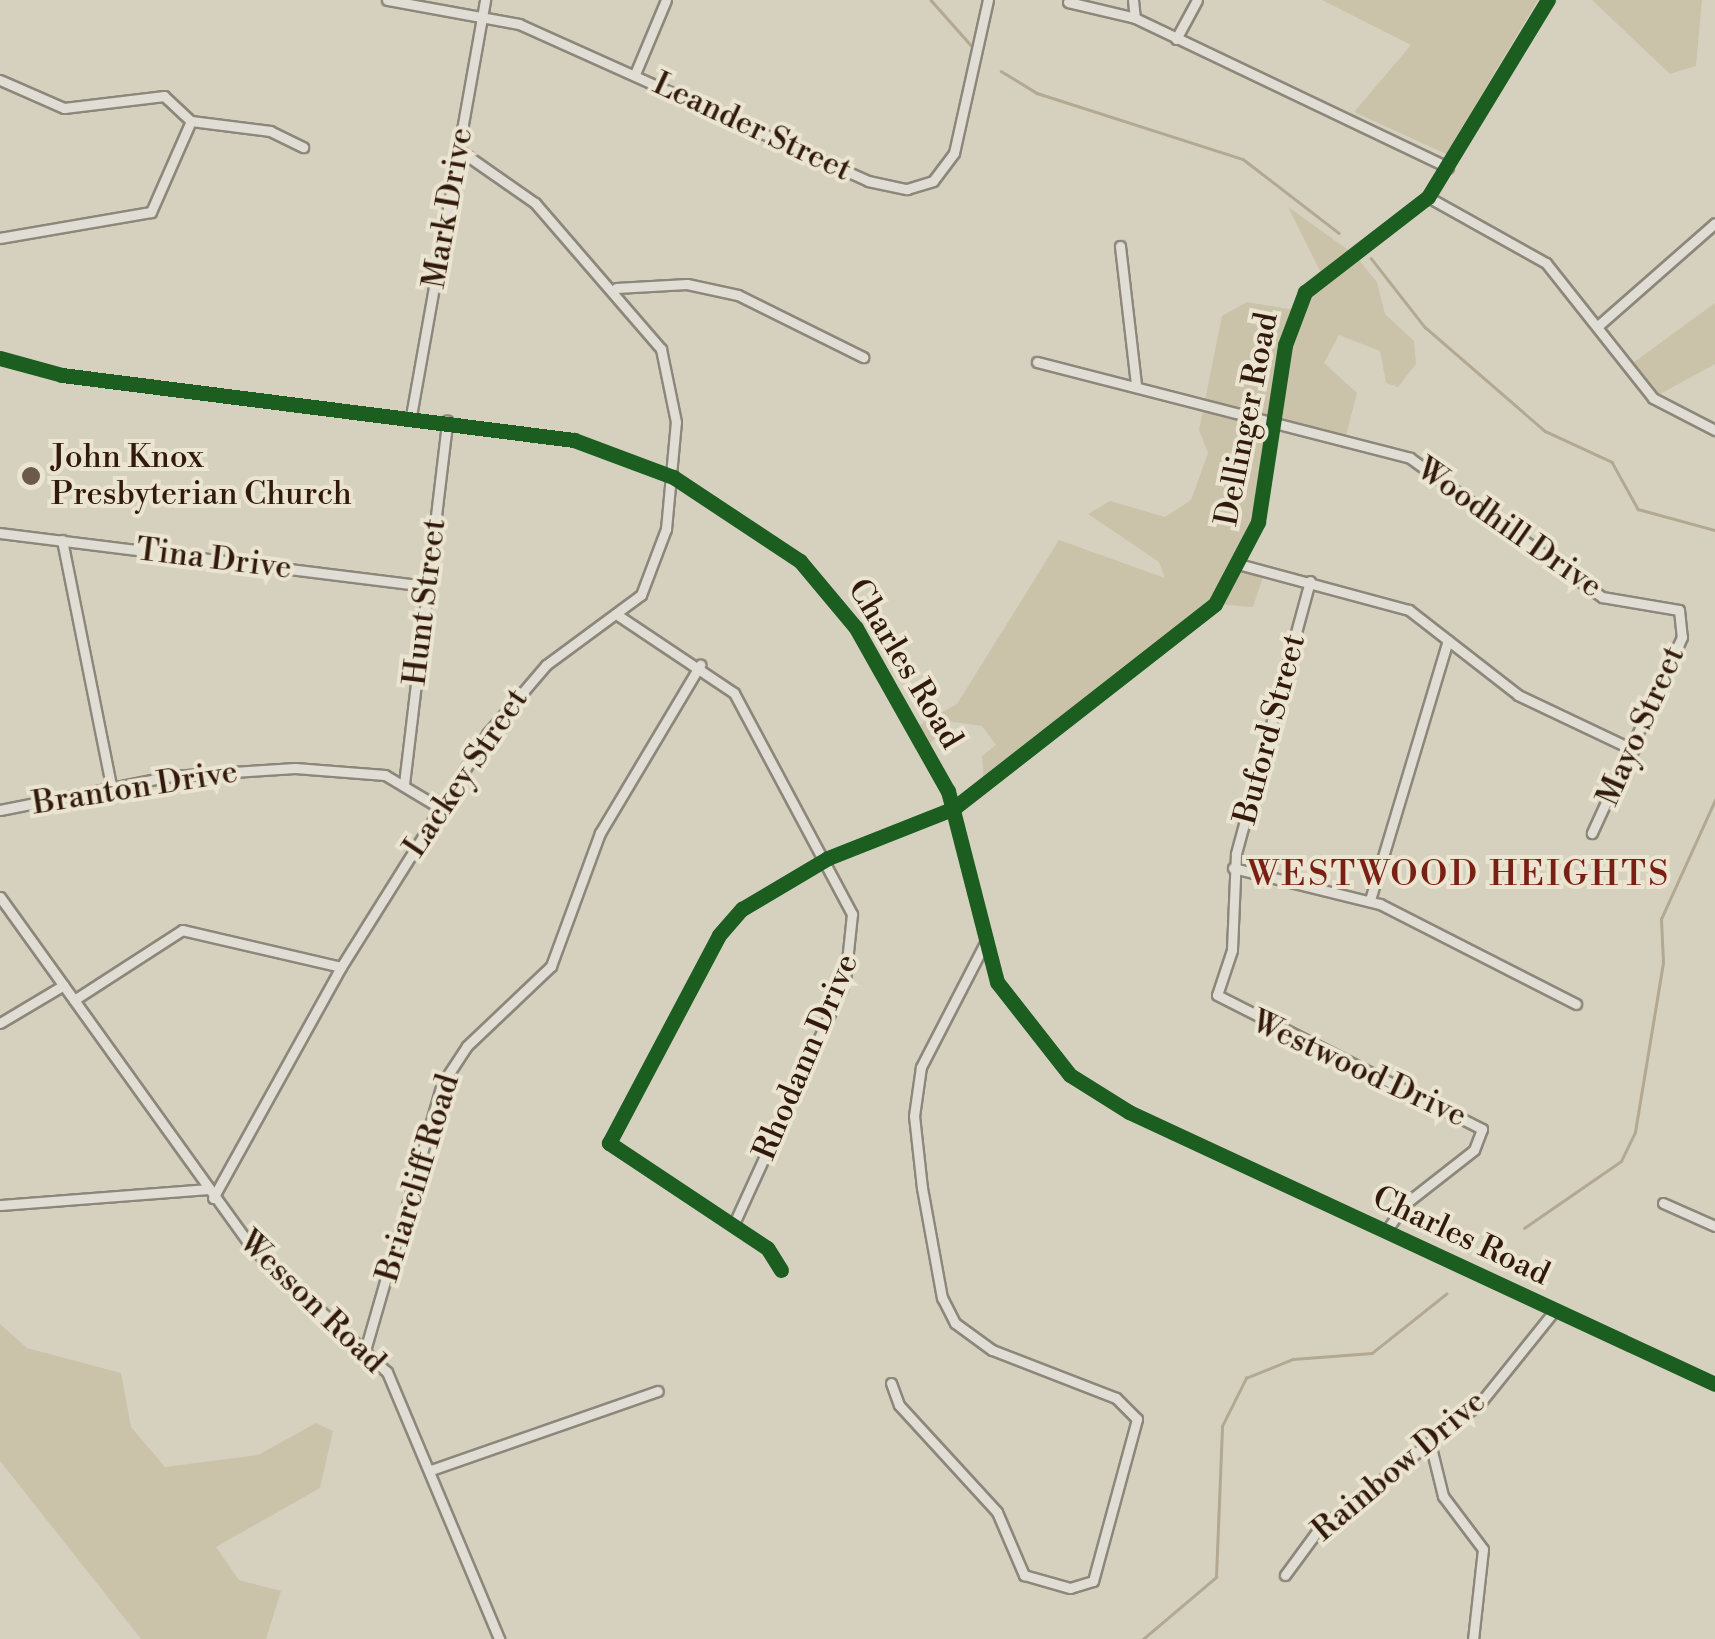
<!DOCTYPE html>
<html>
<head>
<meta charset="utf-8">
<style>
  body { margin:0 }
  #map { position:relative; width:1715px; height:1639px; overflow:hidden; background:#d6d1bf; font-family:"Libre Bodoni",serif }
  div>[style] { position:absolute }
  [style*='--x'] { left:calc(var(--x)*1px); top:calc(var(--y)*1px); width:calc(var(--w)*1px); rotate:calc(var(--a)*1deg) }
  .green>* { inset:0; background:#cbc2aa }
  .stream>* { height:2.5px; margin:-1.25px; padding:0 1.25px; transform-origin:1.25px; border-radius:1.25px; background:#b3a891 }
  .roads { filter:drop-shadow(2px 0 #8d877b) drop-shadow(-2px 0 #8d877b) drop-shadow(0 2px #8d877b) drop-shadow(0 -2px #8d877b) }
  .minor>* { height:9px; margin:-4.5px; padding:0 4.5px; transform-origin:4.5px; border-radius:4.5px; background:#e0ddd4 }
  .cycleway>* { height:15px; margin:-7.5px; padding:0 7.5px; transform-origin:7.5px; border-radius:7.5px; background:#1b5e20 }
  .dots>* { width:28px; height:28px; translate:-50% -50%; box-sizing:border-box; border:5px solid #eae4d0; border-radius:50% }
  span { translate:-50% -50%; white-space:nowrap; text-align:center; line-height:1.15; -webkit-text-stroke:8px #eae4d0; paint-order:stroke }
  .street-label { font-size:32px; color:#32190e }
  .poi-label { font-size:32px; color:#32190e }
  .left { translate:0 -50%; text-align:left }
  .neighbourhood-label { font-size:35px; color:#7a1f14; letter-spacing:2.5px }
</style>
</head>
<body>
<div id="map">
  <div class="green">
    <div style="clip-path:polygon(1322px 0,1538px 0,1446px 154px,1354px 112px,1411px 45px)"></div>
    <div style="clip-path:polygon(1592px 0,1702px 0,1696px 66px,1670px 74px)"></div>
    <div style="clip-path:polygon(1288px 207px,1354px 254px,1377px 282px,1385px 314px,1414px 341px,1416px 364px,1398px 387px,1386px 383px,1380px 351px,1339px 335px,1324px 363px,1357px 393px,1345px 440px,1275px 421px,1242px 565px,1265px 571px,1253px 607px,1215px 604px,984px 787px,982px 756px,996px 745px,982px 726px,947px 721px,927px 749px,914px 728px,957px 704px,1059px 540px,1165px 578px,1159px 562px,1088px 514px,1110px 501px,1165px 517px,1191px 500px,1208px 453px,1199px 430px,1222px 316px,1247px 302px,1295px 310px,1322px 275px)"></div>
    <div style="clip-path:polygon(1715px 303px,1715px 364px,1653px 398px,1626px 368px)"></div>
    <div style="clip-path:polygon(0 1324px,27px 1348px,121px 1373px,131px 1427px,165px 1467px,258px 1455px,316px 1423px,333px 1431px,320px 1488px,216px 1547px,239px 1580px,281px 1591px,266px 1639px,141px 1639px,0 1461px)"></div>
  </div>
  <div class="stream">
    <div style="--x:931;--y:0;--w:60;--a:48.4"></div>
    <div style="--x:1001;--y:71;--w:42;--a:31.4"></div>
    <div style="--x:1037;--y:93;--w:216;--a:17.8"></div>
    <div style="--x:1243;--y:159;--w:121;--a:37.6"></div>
    <div style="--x:1371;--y:258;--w:88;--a:52"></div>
    <div style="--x:1425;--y:327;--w:159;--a:40.9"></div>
    <div style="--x:1545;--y:431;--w:74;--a:24.8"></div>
    <div style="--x:1612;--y:462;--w:54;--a:61"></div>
    <div style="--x:1638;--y:509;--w:80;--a:15.3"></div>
    <div style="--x:1524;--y:1228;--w:118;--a:-34.6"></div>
    <div style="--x:1621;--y:1161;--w:32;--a:-64"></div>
    <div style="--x:1635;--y:1132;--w:172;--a:-80.6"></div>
    <div style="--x:1663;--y:962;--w:43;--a:-92.7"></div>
    <div style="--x:1661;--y:919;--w:131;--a:-65.6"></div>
    <div style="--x:1143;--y:1639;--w:96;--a:-40.3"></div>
    <div style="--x:1216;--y:1577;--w:151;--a:-87.7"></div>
    <div style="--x:1222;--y:1426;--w:54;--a:-63.4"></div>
    <div style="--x:1246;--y:1378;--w:51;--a:-22"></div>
    <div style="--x:1293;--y:1359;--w:79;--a:-4.3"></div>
    <div style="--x:1372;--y:1353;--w:95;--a:-38.6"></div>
  </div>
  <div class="roads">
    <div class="minor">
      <div style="--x:387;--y:0;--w:134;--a:10.3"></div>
      <div style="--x:519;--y:24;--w:383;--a:24.2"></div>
      <div style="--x:868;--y:181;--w:40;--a:12"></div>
      <div style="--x:907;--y:189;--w:27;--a:-17"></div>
      <div style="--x:933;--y:181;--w:35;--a:-53"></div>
      <div style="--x:954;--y:153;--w:157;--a:-77.5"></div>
      <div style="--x:1133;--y:0;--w:18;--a:84"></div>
      <div style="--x:1068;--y:2;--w:69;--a:13.4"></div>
      <div style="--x:1135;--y:18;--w:347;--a:25.5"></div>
      <div style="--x:1176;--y:39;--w:44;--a:-61.7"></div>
      <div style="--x:635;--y:74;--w:80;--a:-67.3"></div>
      <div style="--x:0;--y:80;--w:70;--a:23.6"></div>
      <div style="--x:64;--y:108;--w:101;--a:-6.8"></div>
      <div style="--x:164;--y:96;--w:37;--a:43"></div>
      <div style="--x:191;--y:121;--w:80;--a:7.2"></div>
      <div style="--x:270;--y:131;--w:37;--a:26"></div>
      <div style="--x:1428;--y:197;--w:135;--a:29.2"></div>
      <div style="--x:1546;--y:263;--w:172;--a:51.6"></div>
      <div style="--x:1653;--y:398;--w:70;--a:27.3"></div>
      <div style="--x:0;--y:238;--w:153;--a:-9.8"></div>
      <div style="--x:151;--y:212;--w:99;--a:-66.3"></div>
      <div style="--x:1120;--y:246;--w:139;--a:83.4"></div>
      <div style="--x:616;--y:288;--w:71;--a:-3.2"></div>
      <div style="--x:687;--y:284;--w:52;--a:12.2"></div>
      <div style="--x:738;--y:295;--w:140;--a:26.4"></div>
      <div style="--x:1599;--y:325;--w:154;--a:-41.3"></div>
      <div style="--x:0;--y:358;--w:64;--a:15.3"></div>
      <div style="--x:62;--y:375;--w:516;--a:7.24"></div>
      <div style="--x:574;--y:440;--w:106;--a:20.5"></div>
      <div style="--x:673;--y:477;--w:152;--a:33.5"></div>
      <div style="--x:800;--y:561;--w:87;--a:50.1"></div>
      <div style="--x:856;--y:628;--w:187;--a:60.6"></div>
      <div style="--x:948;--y:791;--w:197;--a:75.6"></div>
      <div style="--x:997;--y:982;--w:118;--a:51.9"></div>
      <div style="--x:1070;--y:1075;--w:70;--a:32.1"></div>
      <div style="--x:1129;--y:1112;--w:646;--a:24.9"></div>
      <div style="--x:1037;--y:362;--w:385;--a:14.4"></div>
      <div style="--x:1410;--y:458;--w:237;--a:35.9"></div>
      <div style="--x:1602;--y:597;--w:78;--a:9.6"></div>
      <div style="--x:1679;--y:610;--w:27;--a:84"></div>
      <div style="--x:1682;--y:637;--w:216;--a:114.7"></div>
      <div style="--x:411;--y:416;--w:423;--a:-79.9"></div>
      <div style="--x:0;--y:533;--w:431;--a:7.1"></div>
      <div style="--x:62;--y:540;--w:250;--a:78.7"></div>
      <div style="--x:1242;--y:565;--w:173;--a:15.1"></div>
      <div style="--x:1409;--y:610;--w:138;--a:37.9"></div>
      <div style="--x:1518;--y:695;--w:128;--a:25.4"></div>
      <div style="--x:1310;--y:581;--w:283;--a:105.2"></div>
      <div style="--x:1236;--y:854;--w:96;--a:92.4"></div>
      <div style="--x:1232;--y:950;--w:47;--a:108.4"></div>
      <div style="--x:1217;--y:995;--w:297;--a:26.8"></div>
      <div style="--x:1482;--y:1129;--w:22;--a:111"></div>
      <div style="--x:1474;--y:1150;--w:88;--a:142"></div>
      <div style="--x:1405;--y:1204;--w:33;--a:125"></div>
      <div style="--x:619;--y:616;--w:138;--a:33.8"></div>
      <div style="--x:734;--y:693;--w:251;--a:61.9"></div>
      <div style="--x:852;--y:914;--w:67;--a:96"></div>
      <div style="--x:845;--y:981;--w:267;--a:114.6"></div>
      <div style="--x:404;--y:784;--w:366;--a:-83.2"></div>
      <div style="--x:0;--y:810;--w:174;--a:-11.2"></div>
      <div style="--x:171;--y:776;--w:124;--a:-3.7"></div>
      <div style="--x:295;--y:768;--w:90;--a:4.4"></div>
      <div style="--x:385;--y:775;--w:64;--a:31"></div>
      <div style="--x:1233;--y:868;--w:151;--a:13.8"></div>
      <div style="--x:1380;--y:904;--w:220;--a:27"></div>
      <div style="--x:0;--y:897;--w:432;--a:54.3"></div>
      <div style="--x:252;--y:1248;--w:183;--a:42.6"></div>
      <div style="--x:387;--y:1372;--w:290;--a:67.2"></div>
      <div style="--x:1370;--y:900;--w:271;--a:-73.3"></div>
      <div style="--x:74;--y:1000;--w:129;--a:-32.9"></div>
      <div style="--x:182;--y:930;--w:163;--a:13.1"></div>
      <div style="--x:0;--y:1023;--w:74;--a:-30.7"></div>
      <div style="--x:213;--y:1198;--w:264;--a:-61"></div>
      <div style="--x:341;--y:967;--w:276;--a:-57.9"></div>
      <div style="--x:488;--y:733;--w:89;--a:-49.5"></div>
      <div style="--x:546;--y:665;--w:118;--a:-36.4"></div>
      <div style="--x:641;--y:595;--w:71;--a:-69.3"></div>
      <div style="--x:666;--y:529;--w:107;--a:-84.7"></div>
      <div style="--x:676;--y:422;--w:75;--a:-101.6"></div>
      <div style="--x:661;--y:349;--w:193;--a:-130.8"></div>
      <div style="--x:535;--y:203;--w:93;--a:-145.1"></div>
      <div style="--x:1663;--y:1203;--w:57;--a:23.9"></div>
      <div style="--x:0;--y:1205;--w:208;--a:-4.4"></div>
      <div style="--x:781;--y:1270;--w:26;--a:-122"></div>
      <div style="--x:767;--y:1248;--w:190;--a:-146.4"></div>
      <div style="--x:609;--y:1143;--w:235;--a:-62.1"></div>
      <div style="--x:719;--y:935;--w:35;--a:-49"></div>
      <div style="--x:742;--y:909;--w:100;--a:-30.7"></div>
      <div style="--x:828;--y:858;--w:136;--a:-21.6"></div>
      <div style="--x:954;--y:808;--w:331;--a:-38"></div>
      <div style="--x:1215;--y:604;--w:93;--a:-62.3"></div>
      <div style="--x:1258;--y:522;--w:179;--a:-81.3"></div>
      <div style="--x:1285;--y:345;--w:57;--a:-69.3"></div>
      <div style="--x:1305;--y:292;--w:155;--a:-37.7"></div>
      <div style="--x:1428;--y:197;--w:231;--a:-58.7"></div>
      <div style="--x:366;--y:1347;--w:274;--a:-73.9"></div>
      <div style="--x:442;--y:1084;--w:45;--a:-56.7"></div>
      <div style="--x:467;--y:1046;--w:116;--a:-43.6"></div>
      <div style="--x:551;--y:966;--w:142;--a:-69.8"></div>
      <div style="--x:600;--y:833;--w:196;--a:-59.2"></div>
      <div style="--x:891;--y:1383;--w:23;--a:70"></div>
      <div style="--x:899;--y:1405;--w:145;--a:47.5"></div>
      <div style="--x:997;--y:1512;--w:69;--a:66.8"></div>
      <div style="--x:1024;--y:1575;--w:48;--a:15.8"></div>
      <div style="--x:1070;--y:1588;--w:24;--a:-17"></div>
      <div style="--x:1093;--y:1581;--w:168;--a:-74.8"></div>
      <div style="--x:1137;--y:1419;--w:30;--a:-135"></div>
      <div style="--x:1116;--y:1398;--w:133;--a:-158.8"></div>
      <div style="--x:992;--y:1350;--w:46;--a:-143.9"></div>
      <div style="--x:955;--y:1323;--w:28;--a:-117"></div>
      <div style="--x:942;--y:1298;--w:112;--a:-100.3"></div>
      <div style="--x:922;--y:1188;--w:72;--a:-96.3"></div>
      <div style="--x:914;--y:1116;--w:49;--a:-81.9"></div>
      <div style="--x:921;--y:1067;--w:137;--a:-62.7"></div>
      <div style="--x:1430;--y:1443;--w:55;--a:76.2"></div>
      <div style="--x:1443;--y:1496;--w:66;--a:53"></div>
      <div style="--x:1483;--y:1549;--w:91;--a:96.3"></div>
      <div style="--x:431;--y:1470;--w:240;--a:-19.2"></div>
      <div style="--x:1285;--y:1575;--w:56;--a:-53.7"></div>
      <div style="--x:1318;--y:1530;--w:207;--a:-38.1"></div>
      <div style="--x:1481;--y:1402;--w:118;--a:-51.2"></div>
    </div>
  </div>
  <div class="cycleway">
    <div style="--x:0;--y:358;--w:64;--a:15.3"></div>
    <div style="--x:62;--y:375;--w:516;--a:7.24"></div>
    <div style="--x:574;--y:440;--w:106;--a:20.5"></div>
    <div style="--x:673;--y:477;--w:152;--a:33.5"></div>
    <div style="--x:800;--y:561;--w:87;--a:50.1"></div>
    <div style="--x:856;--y:628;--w:187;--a:60.6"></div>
    <div style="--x:948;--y:791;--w:197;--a:75.6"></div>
    <div style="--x:997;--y:982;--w:118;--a:51.9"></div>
    <div style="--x:1070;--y:1075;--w:70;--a:32.1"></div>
    <div style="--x:1129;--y:1112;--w:646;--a:24.9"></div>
    <div style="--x:781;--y:1270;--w:26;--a:-122"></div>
    <div style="--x:767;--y:1248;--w:190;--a:-146.4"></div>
    <div style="--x:609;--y:1143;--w:235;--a:-62.1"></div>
    <div style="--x:719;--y:935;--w:35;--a:-49"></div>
    <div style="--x:742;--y:909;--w:100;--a:-30.7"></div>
    <div style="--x:828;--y:858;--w:136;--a:-21.6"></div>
    <div style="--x:954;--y:808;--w:331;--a:-38"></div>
    <div style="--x:1215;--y:604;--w:93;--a:-62.3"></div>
    <div style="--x:1258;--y:522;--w:179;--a:-81.3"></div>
    <div style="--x:1285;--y:345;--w:57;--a:-69.3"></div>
    <div style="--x:1305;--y:292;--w:155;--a:-37.7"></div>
    <div style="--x:1428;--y:197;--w:231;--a:-58.7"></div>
  </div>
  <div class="dots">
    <div style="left:31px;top:476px;background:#6b594c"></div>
  </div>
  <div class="street-label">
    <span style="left:752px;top:127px;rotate:25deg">Leander Street</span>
    <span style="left:448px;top:208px;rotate:-80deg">Mark Drive</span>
    <span style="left:1247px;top:419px;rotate:-79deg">Dellinger Road</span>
    <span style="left:1509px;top:528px;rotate:35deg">Woodhill Drive</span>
    <span style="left:214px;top:559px;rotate:7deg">Tina Drive</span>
    <span style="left:425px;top:602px;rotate:-83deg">Hunt Street</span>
    <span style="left:905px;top:664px;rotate:59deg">Charles Road</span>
    <span style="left:1641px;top:726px;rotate:-66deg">Mayo Street</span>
    <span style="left:1270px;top:729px;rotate:-75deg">Buford Street</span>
    <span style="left:466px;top:773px;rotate:-56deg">Lackey Street</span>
    <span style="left:135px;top:788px;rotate:-9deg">Branton Drive</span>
    <span style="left:806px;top:1057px;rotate:-67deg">Rhodann Drive</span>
    <span style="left:1359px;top:1069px;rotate:25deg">Westwood Drive</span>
    <span style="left:418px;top:1178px;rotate:-73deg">Briarcliff Road</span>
    <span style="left:1461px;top:1236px;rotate:25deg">Charles Road</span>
    <span style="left:312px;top:1302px;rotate:44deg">Wesson Road</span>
    <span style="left:1399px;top:1466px;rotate:-40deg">Rainbow Drive</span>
  </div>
  <div class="poi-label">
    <span class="left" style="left:51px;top:476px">John Knox<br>Presbyterian Church</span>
  </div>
  <div class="neighbourhood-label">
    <span style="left:1459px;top:875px">WESTWOOD HEIGHTS</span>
  </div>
</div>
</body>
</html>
